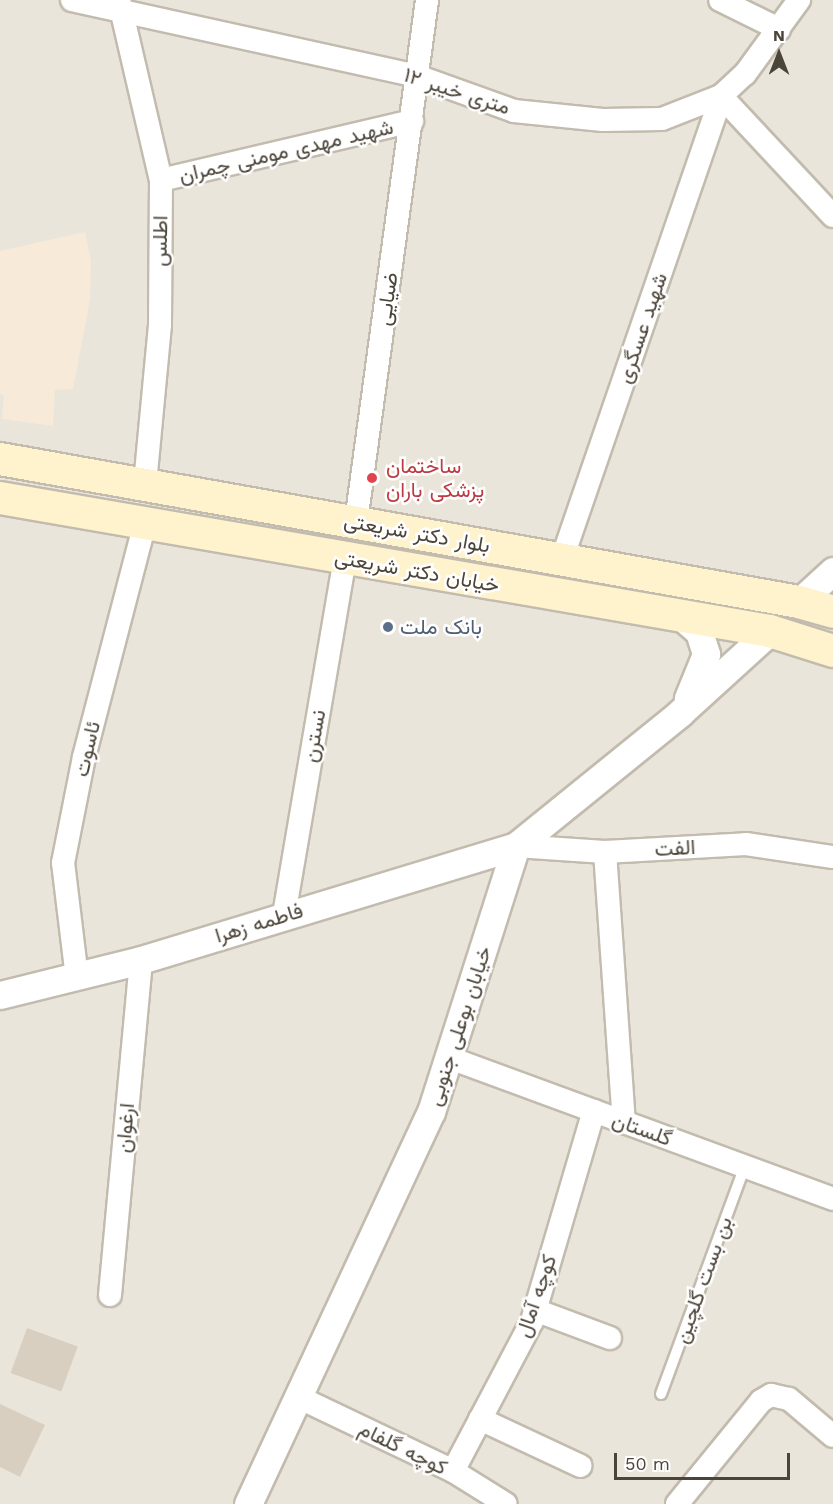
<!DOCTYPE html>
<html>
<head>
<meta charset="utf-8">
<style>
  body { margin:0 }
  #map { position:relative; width:833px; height:1504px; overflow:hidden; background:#f6f3ec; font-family:"Work Sans",Vazirmatn,sans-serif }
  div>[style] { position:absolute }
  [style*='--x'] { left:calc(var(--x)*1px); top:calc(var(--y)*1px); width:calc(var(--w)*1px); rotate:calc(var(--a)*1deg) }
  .residential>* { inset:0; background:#eae5da; transform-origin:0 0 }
  .commercial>* { inset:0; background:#f7ead8 }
  .building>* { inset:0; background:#d8cfc1; transform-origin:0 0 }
  .roads { filter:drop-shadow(2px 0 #c2bbae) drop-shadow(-2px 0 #c2bbae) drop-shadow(0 2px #c2bbae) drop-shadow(0 -2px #c2bbae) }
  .service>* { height:10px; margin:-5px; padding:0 5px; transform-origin:5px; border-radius:5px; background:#fff }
  .minor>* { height:22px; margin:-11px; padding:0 11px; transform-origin:11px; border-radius:11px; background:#fff }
  .tertiary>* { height:27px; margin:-13.5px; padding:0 13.5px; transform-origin:13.5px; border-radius:13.5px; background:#fff }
  .secondary>* { height:32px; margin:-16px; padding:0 16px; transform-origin:16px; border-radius:16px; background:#fff3cd }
  .dots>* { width:16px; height:16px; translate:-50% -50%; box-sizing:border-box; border:3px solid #fff; border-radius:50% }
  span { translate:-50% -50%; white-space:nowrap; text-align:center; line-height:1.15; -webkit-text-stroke:5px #fff; paint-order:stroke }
  .street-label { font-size:21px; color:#4b4439 }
  .health-label { font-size:21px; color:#be3a42 }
  .left { translate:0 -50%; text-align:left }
  .service-label { font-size:21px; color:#4e5e75 }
  .north { position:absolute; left:749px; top:24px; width:60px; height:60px; -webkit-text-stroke:4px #fff; paint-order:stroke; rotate:0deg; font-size:16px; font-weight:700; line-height:24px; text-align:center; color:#4b4439 }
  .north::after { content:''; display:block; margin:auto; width:21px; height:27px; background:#4b4439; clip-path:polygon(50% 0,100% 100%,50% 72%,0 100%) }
  .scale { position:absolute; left:614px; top:1453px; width:176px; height:27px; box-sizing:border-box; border:3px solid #4b4439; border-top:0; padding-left:8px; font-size:18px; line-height:21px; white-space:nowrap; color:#4b4439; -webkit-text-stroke:4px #fff; paint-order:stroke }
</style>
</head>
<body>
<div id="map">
  <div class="residential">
    <div style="left:0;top:0;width:833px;height:1504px"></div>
  </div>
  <div class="commercial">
    <div style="clip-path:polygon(85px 232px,91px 261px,90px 300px,73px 389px,55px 390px,53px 426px,2px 419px,4px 396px,0 394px,0 251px)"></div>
  </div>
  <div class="building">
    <div style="left:27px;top:1328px;width:54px;height:48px;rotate:20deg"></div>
    <div style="clip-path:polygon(0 1404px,45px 1425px,20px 1477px,0 1467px)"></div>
  </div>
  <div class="roads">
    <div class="service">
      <div style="--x:661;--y:1394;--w:243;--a:-69.8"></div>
    </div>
    <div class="minor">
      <div style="--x:72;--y:0;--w:353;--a:12.4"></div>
      <div style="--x:417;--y:76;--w:103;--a:19.8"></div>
      <div style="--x:514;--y:111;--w:89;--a:5.8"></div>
      <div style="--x:603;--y:120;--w:59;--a:-1"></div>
      <div style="--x:662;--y:119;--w:63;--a:-21.3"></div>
      <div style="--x:721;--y:96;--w:33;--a:-43"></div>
      <div style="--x:745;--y:74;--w:92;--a:-53.9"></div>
      <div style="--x:119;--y:0;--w:185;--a:76.9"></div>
      <div style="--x:161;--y:180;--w:145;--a:90.4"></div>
      <div style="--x:160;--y:325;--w:161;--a:95.4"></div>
      <div style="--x:720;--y:0;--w:66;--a:26.2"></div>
      <div style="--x:161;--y:180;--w:258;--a:-13.2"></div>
      <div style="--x:356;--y:522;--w:527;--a:-82.25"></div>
      <div style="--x:562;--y:559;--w:490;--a:-71"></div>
      <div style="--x:721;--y:96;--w:164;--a:47"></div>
      <div style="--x:516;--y:846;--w:89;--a:3.9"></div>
      <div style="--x:605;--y:852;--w:141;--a:-3.2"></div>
      <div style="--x:746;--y:844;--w:88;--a:8.5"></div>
      <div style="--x:605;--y:852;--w:271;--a:86"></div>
      <div style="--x:284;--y:915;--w:362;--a:-80.3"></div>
      <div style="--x:77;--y:978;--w:116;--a:-96.9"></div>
      <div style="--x:63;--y:863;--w:108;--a:-78.8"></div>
      <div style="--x:84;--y:757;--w:242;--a:-75.4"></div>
      <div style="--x:450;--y:1058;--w:408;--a:20.2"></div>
      <div style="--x:110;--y:1295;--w:336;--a:-84.7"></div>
      <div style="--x:535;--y:1310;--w:80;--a:20.5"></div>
      <div style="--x:298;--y:1397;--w:172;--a:25.5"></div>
      <div style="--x:453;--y:1471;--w:62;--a:31.9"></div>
      <div style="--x:480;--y:1419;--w:111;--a:25"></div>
      <div style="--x:453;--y:1471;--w:170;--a:-62.2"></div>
      <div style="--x:532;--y:1321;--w:219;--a:-73.6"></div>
      <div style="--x:677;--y:1504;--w:133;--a:-50.8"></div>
      <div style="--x:761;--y:1401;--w:12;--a:-31"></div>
      <div style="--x:771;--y:1395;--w:18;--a:13"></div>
      <div style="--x:789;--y:1399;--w:57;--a:40.1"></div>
    </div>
    <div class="tertiary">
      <div style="--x:799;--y:602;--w:46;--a:-42.4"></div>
      <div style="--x:682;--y:617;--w:23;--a:41"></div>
      <div style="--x:699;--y:632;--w:23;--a:72"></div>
      <div style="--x:706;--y:654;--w:48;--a:112.2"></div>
      <div style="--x:0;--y:995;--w:145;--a:-13.9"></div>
      <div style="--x:141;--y:960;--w:392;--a:-16.9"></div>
      <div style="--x:248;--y:1504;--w:433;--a:-65"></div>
      <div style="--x:431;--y:1112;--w:279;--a:-72.3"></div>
      <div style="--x:516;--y:846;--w:211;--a:-39"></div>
      <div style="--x:680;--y:713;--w:122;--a:-42.3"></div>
    </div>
    <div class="secondary">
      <div style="--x:0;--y:459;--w:812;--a:10.15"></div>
      <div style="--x:799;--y:602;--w:35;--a:16"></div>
      <div style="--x:0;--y:498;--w:781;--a:9.8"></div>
      <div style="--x:770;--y:631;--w:66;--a:17.6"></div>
    </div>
  </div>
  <div class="dots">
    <div style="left:372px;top:478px;background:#e0444e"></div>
    <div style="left:388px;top:627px;background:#5c6f8a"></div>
  </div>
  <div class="street-label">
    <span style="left:457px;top:91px;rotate:18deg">۱۲ متری خیبر</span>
    <span style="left:286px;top:151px;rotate:-13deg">شهید مهدی مومنی چمران</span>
    <span style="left:160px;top:241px;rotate:-89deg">اطلس</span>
    <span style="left:387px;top:299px;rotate:-82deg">ضیایی</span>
    <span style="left:642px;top:328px;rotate:-71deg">شهید عسگری</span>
    <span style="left:417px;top:533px;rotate:10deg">بلوار دکتر شریعتی</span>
    <span style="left:417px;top:571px;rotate:10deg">خیابان دکتر شریعتی</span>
    <span style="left:314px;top:736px;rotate:-80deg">نسترن</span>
    <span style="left:87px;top:749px;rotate:-77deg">ئاسوت</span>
    <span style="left:675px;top:848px;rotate:-3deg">الفت</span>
    <span style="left:259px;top:923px;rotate:-17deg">فاطمه زهرا</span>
    <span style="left:459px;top:1026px;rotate:-72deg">خیابان بوعلی جنوبی</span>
    <span style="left:125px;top:1128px;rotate:-85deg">ارغوان</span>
    <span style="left:642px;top:1129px;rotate:20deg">گلستان</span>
    <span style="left:703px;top:1280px;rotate:-70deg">بن بست گلچین</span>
    <span style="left:536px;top:1296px;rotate:-71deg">کوچه آمال</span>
    <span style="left:403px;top:1448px;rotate:26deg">کوچه گلفام</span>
  </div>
  <div class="health-label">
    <span class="left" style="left:386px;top:478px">ساختمان<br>پزشکی باران</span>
  </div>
  <div class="service-label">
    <span class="left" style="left:400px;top:627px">بانک ملت</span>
  </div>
  <div class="north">N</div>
  <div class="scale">50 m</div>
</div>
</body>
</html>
